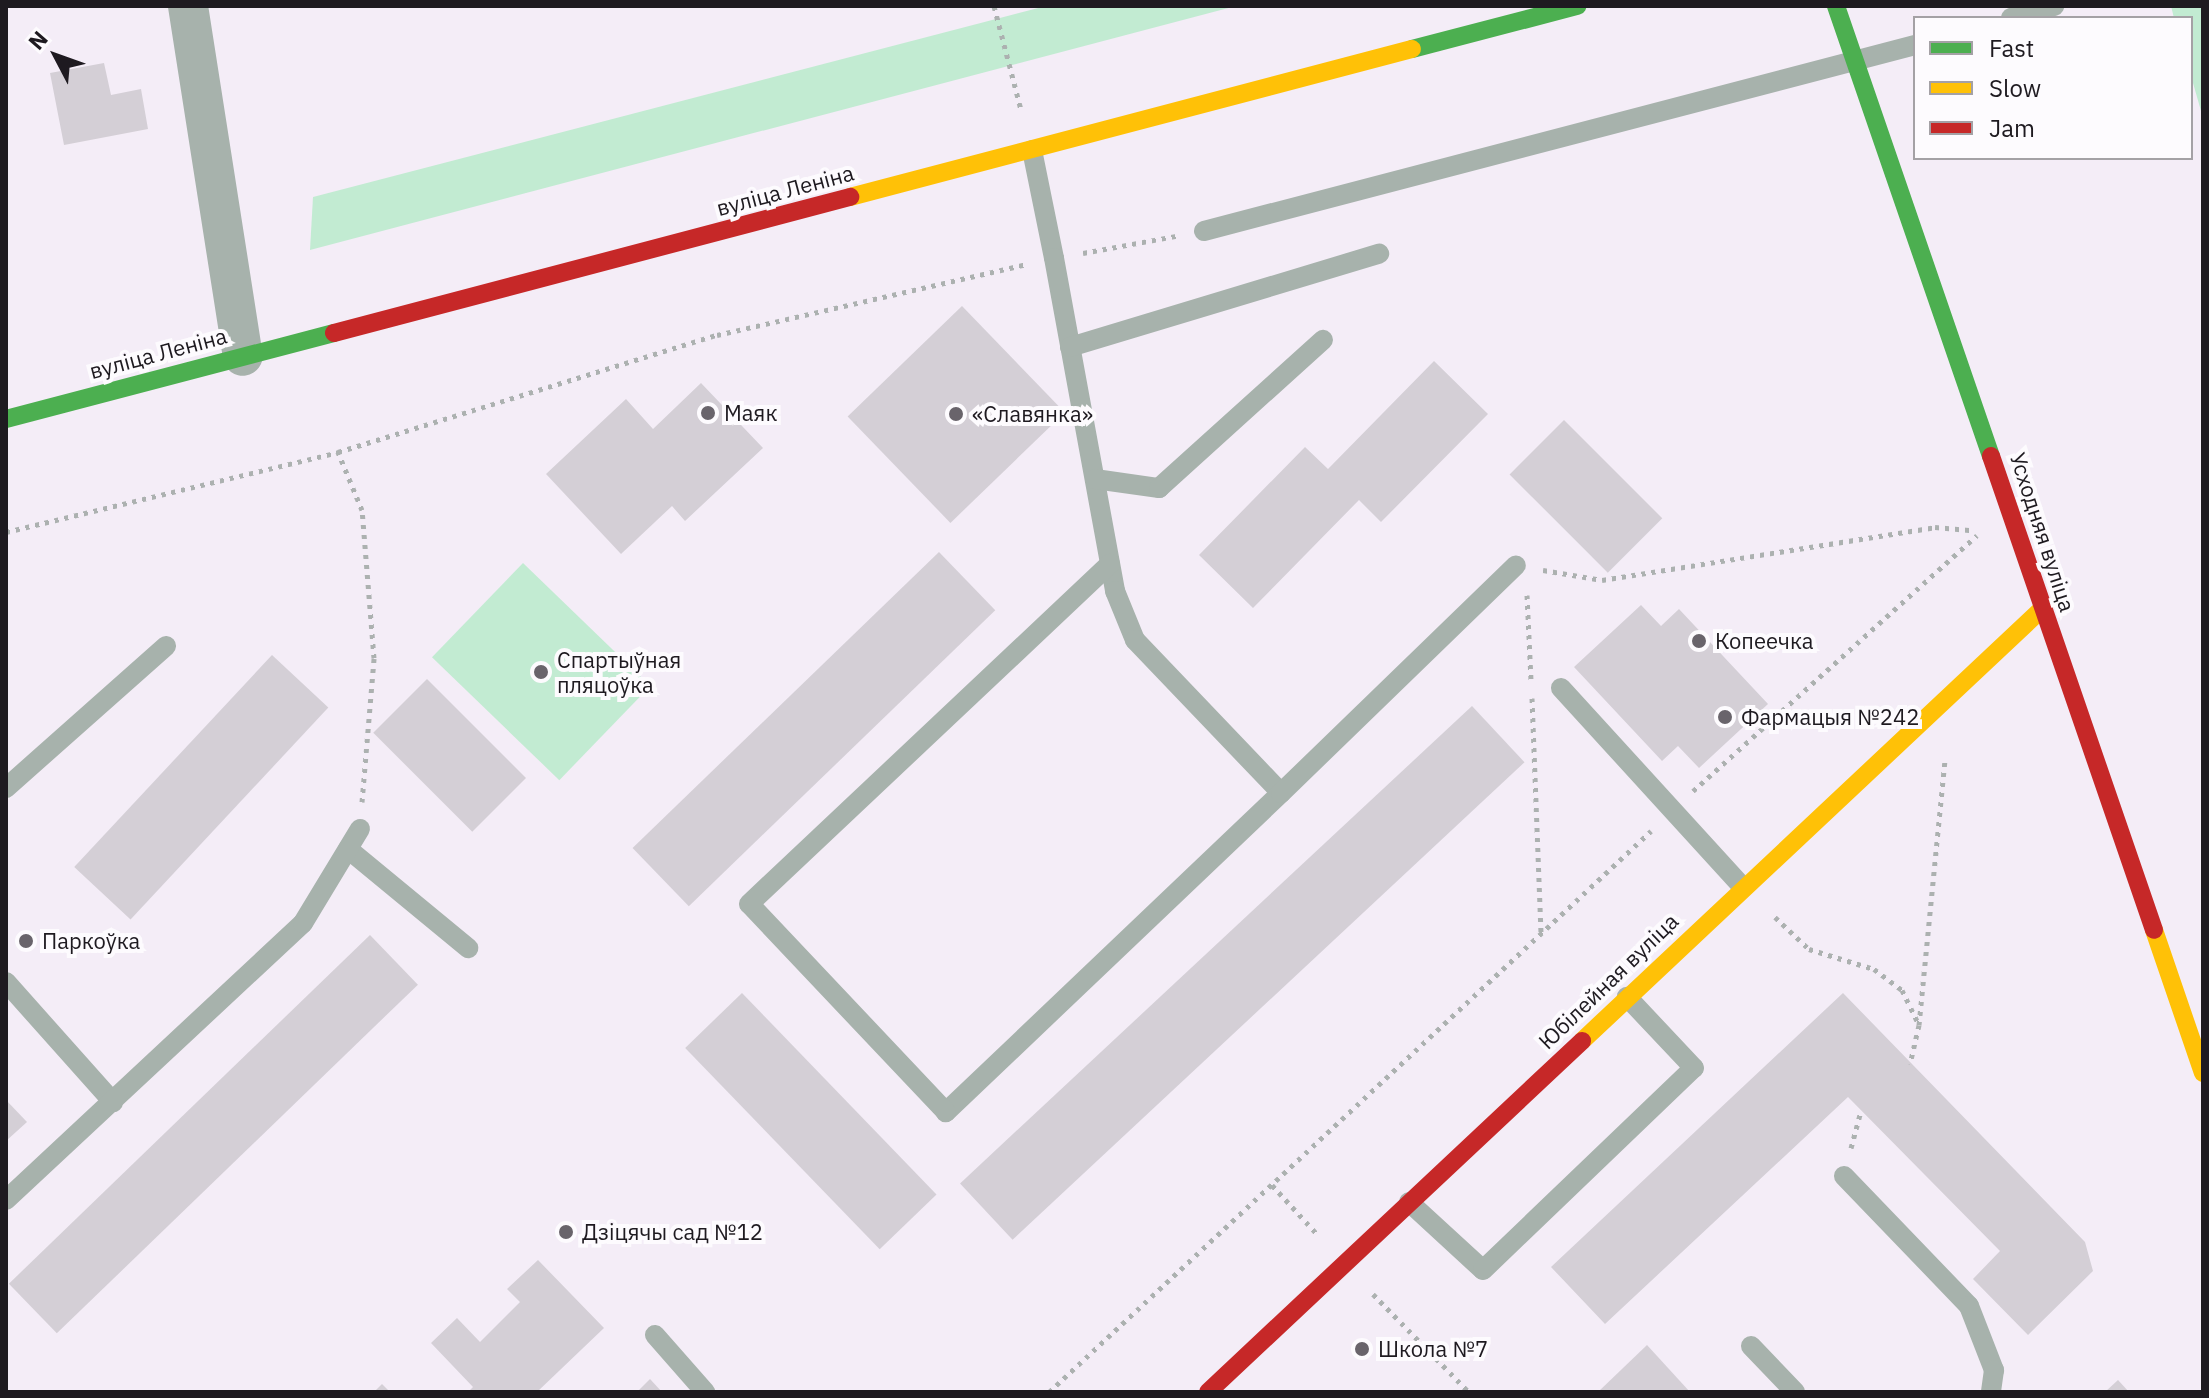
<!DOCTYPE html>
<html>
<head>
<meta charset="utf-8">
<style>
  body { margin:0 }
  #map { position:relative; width:2209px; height:1398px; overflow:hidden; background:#f4edf7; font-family:"IBM Plex Sans",sans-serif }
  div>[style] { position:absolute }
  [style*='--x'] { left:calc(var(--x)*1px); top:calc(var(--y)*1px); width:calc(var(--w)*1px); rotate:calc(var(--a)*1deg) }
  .green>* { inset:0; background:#c2ebd2; transform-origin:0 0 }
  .building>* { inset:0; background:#d4cfd6; transform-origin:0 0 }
  .path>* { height:5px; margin-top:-2.5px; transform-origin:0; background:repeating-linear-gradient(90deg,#acb1b0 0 4px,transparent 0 10px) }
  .lane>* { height:20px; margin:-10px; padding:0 10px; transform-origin:10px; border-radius:10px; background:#a7b2ac }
  .street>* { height:40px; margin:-20px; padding:0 20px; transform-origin:20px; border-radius:20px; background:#a7b2ac }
  .fast>* { height:18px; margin:-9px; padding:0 9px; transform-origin:9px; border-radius:9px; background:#4caf50 }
  .slow>* { height:18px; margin:-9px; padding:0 9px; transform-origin:9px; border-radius:9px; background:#ffc107 }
  .jam>* { height:18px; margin:-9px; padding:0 9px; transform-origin:9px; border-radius:9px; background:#c62828 }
  .dots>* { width:22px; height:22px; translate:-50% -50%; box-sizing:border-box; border:4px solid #fdfbfe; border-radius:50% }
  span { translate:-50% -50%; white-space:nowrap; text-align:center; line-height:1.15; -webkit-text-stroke:8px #fdfbfe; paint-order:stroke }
  .street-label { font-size:22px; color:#1e1a20 }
  .poi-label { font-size:22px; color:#1e1a20 }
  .left { translate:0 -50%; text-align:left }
  .frame { position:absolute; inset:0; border:8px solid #1e1a20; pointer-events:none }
  .legend { position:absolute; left:1913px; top:16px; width:280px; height:144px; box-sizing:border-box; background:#fdfbfe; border:2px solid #a4a1a5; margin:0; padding:10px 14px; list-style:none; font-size:24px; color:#1e1a20 }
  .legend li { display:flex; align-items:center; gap:16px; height:40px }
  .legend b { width:40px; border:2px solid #a4a1a5 }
  .north { position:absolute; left:16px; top:16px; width:80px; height:80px; -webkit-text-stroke:6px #fdfbfe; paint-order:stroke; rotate:311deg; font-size:22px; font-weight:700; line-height:32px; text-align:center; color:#1e1a20 }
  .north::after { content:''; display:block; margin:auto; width:28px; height:36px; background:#1e1a20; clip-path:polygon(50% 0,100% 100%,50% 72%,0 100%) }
</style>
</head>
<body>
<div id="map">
  <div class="green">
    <div style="clip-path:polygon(1046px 6px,1236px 6px,310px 250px,313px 197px)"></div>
    <div style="clip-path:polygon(2171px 6px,2203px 6px,2203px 118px,2191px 76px,2191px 18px,2174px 18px)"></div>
    <div style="left:523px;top:563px;width:177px;height:131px;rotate:44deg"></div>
  </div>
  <div class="building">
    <div style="clip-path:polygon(104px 63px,111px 95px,141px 89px,148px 129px,64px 145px,50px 73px)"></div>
    <div style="left:962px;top:306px;width:148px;height:159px;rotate:46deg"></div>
    <div style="clip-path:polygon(1434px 361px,1488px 414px,1381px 522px,1359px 500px,1253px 608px,1199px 555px,1305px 447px,1328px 469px)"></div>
    <div style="clip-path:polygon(701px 383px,763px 448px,685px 521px,672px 506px,621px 554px,546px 474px,626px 399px,653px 429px)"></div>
    <div style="left:1564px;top:420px;width:139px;height:77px;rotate:45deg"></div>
    <div style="left:939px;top:552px;width:81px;height:426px;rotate:46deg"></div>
    <div style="clip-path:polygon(1641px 605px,1661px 626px,1679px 609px,1768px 704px,1699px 768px,1678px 746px,1662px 761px,1574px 667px)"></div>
    <div style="left:272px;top:655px;width:77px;height:290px;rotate:43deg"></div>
    <div style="left:427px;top:679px;width:140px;height:76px;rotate:45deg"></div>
    <div style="left:1472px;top:706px;width:77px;height:700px;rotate:47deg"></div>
    <div style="left:370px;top:935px;width:69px;height:502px;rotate:46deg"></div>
    <div style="left:742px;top:993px;width:280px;height:79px;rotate:46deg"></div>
    <div style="clip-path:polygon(1843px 993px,2085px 1242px,2093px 1271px,2028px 1335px,1973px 1279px,2000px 1251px,1848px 1097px,1605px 1324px,1551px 1267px)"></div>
    <div style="clip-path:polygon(6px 1100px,27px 1122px,6px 1141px)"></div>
    <div style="clip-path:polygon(538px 1260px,604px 1328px,537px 1392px,468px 1392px,473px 1387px,431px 1343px,457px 1318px,480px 1342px,520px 1302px,507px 1289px)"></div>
    <div style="clip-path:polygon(1647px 1345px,1690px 1392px,1598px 1392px)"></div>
    <div style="clip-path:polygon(650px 1379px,662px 1392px,637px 1392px)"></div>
    <div style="clip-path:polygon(2118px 1380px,2129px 1392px,2105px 1392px)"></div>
    <div style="clip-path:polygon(382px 1384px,390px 1392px,374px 1392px)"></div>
  </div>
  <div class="path">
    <div style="--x:994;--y:6;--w:107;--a:75.4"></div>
    <div style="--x:1083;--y:253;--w:95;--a:-10.4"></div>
    <div style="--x:6;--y:532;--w:342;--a:-13.5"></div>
    <div style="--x:1543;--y:570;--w:60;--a:9.6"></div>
    <div style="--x:1602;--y:580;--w:337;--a:-9"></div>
    <div style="--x:1935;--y:527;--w:37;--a:5"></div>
    <div style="--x:1527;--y:595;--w:85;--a:87.3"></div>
    <div style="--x:1532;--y:698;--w:238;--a:87.8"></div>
    <div style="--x:1693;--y:791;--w:382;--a:-42"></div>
    <div style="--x:362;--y:802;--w:144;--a:-85.2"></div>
    <div style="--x:374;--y:658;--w:148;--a:-94.6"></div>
    <div style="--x:362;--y:510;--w:63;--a:-112.5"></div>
    <div style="--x:338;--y:452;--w:397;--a:-17.2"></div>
    <div style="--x:717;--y:335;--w:317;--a:-12.9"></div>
    <div style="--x:1775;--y:917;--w:47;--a:43.3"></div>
    <div style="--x:1809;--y:949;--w:68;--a:17.1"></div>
    <div style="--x:1874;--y:969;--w:35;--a:37"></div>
    <div style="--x:1902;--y:990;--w:39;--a:64"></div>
    <div style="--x:1919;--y:1025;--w:40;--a:103"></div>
    <div style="--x:1919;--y:1025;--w:267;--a:-84.4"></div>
    <div style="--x:1851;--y:1148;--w:39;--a:-75"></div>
    <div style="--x:1272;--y:1185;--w:67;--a:47.4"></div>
    <div style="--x:1373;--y:1294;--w:137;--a:45.6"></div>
    <div style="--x:1049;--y:1392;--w:823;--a:-42.98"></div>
  </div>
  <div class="lane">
    <div style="--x:2011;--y:18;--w:45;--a:-15.6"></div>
    <div style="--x:1032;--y:150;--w:110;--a:78.5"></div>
    <div style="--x:1054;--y:258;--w:339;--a:79.6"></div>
    <div style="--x:1115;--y:591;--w:53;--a:67.8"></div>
    <div style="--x:1135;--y:640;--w:211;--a:46.3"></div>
    <div style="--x:1281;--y:793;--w:463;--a:136.4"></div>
    <div style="--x:946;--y:1112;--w:286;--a:-133.4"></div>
    <div style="--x:749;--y:904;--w:496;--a:-43.3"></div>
    <div style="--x:1204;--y:231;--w:735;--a:-14.66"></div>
    <div style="--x:1070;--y:347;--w:323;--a:-16.8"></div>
    <div style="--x:1095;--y:479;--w:65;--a:8"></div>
    <div style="--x:1159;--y:488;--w:221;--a:-42.1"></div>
    <div style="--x:1561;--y:688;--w:268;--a:47.6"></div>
    <div style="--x:6;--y:788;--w:214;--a:-41.6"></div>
    <div style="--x:1281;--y:793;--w:327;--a:-44.1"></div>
    <div style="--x:348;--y:849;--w:156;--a:39.5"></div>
    <div style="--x:6;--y:982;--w:161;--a:48.3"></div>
    <div style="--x:1844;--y:1176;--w:180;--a:46.1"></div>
    <div style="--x:1969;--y:1306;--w:69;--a:68.7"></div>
    <div style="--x:1994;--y:1370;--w:22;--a:98"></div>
    <div style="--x:6;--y:1200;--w:406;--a:-43"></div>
    <div style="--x:303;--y:923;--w:110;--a:-58.8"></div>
    <div style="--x:1409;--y:1202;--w:100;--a:42.6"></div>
    <div style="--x:1483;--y:1270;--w:292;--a:-43.8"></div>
    <div style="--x:1694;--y:1068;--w:98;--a:-133.3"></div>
    <div style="--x:655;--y:1335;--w:76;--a:48.7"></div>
    <div style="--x:1751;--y:1346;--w:64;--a:46.3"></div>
  </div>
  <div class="street">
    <div style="--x:188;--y:6;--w:354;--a:81.1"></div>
  </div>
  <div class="fast">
    <div style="--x:1836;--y:6;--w:476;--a:71"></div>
    <div style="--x:1412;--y:49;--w:171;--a:-14.6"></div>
    <div style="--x:6;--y:419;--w:339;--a:-14.7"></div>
  </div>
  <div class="slow">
    <div style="--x:850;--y:197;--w:581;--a:-14.75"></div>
    <div style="--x:2154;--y:930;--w:151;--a:71.1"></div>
    <div style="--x:1582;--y:1041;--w:632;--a:-43.21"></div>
  </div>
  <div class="jam">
    <div style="--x:334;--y:333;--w:534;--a:-14.77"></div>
    <div style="--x:1991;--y:456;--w:501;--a:71.02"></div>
    <div style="--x:1208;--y:1392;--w:513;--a:-43.18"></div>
  </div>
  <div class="dots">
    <div style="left:708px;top:413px;background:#69646b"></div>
    <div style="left:956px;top:414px;background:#69646b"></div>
    <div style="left:1699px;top:641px;background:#69646b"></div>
    <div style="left:541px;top:672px;background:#69646b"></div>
    <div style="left:1725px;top:717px;background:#69646b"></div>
    <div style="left:26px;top:941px;background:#69646b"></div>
    <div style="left:566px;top:1232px;background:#69646b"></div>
    <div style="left:1362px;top:1349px;background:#69646b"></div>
  </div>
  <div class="street-label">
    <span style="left:785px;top:190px;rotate:-15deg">вуліца Леніна</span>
    <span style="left:158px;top:353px;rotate:-15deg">вуліца Леніна</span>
    <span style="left:2043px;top:532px;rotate:72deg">Усходняя вуліца</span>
    <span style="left:1608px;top:981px;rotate:-44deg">Юбілейная вуліца</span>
  </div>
  <div class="poi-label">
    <span class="left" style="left:724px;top:413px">Маяк</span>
    <span class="left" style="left:972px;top:414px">«Славянка»</span>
    <span class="left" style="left:1715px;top:641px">Копеечка</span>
    <span class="left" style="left:557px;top:672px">Спартыўная<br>пляцоўка</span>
    <span class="left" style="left:1741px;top:717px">Фармацыя №242</span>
    <span class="left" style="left:42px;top:941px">Паркоўка</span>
    <span class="left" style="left:582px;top:1232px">Дзіцячы сад №12</span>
    <span class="left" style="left:1378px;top:1349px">Школа №7</span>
  </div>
  <div class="frame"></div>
  <ul class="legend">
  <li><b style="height:10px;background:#4caf50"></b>Fast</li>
  <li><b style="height:10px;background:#ffc107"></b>Slow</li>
  <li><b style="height:10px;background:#c62828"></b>Jam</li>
  </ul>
  <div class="north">N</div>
</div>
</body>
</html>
